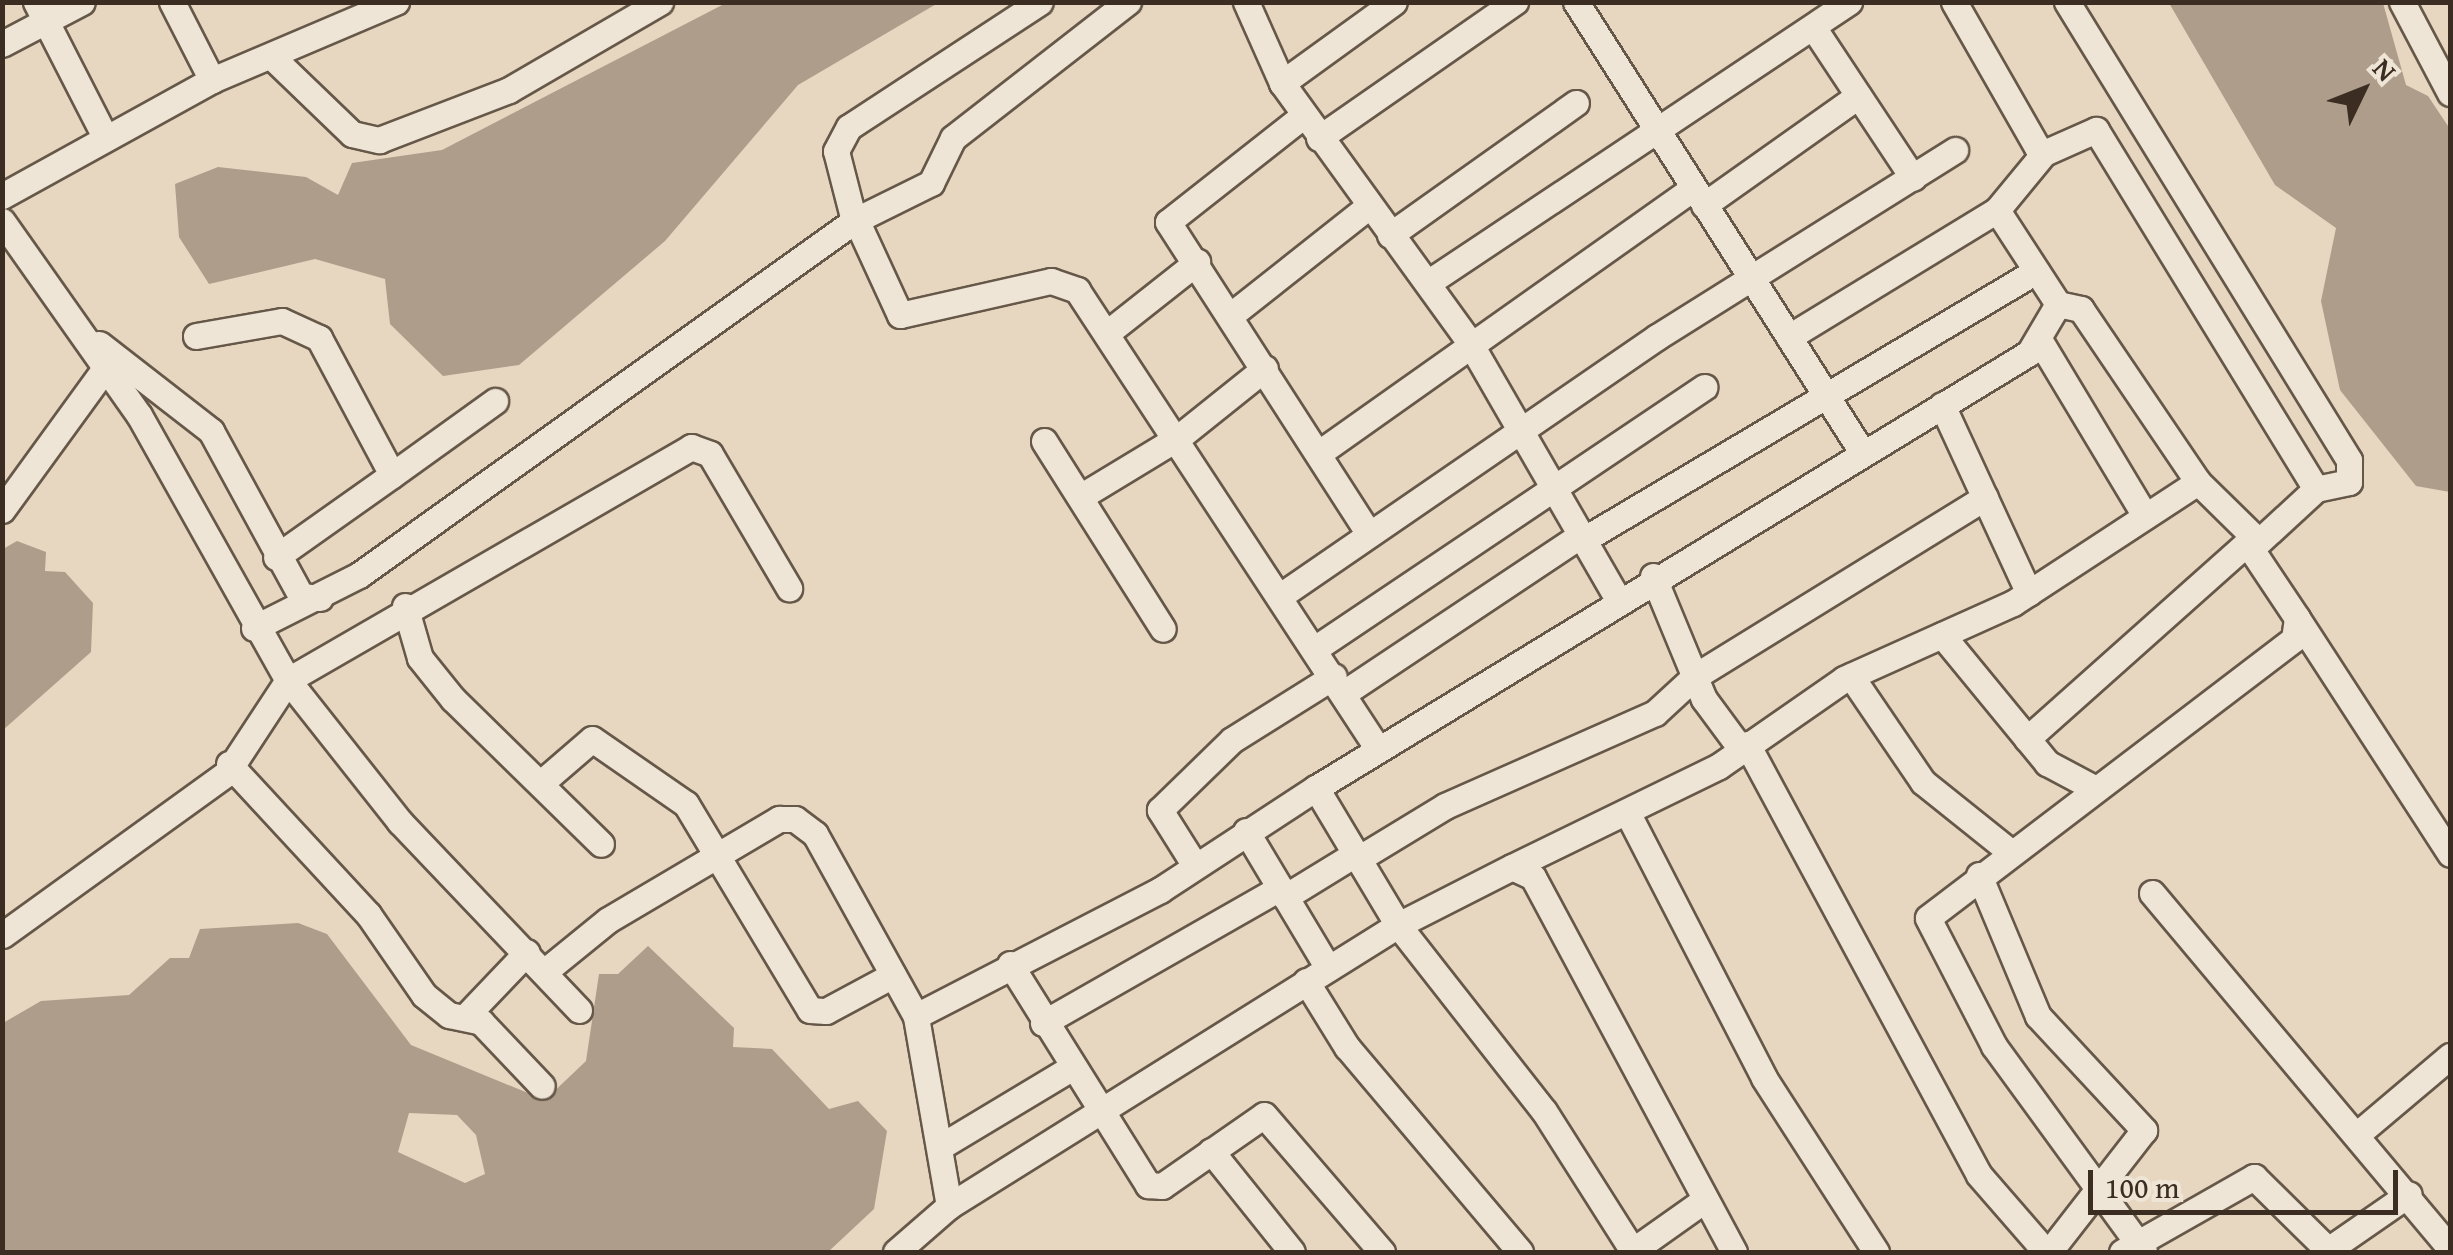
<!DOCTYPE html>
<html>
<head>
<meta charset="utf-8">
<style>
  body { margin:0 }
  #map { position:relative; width:2453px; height:1255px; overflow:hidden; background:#e7d7c0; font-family:"Gentium Book Plus",serif }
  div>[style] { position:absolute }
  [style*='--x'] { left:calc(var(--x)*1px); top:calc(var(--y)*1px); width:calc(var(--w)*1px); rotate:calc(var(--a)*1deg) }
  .water>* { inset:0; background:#ad9d8a }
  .roads { filter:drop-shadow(2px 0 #665849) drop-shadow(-2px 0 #665849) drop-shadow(0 2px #665849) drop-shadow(0 -2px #665849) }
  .minor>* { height:25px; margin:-12.5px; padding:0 12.5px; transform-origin:12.5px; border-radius:12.5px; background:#efe5d6 }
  span { translate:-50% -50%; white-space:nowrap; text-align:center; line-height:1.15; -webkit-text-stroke:9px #efe5d6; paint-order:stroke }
  .frame { position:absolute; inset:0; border:5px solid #3b2d21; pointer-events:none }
  .north { position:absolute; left:2313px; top:40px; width:100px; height:100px; -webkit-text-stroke:8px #efe5d6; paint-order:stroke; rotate:47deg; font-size:28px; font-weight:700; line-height:40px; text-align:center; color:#3b2d21 }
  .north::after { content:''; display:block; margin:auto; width:35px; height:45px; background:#3b2d21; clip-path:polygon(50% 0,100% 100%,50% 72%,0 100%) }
  .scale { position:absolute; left:2088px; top:1170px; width:310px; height:45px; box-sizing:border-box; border:5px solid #3b2d21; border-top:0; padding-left:12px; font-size:30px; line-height:35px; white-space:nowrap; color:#3b2d21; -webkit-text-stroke:8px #efe5d6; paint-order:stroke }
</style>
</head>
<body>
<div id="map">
  <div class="water">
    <div style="clip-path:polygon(726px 3px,938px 3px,798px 85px,665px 241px,519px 365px,443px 376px,390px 324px,385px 279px,315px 259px,209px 284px,179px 237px,175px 184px,218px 167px,306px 177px,338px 195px,352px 163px,442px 150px)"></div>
    <div style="clip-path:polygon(2169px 3px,2383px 3px,2406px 85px,2428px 96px,2450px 129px,2450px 492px,2416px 486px,2340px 390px,2321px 301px,2336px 228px,2275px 185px)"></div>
    <div style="clip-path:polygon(17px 541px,46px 552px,45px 571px,65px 572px,93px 603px,91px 652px,3px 730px,3px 549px)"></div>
    <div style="clip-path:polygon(evenodd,298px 923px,327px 934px,411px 1045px,545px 1100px,586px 1061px,599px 974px,618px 974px,648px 946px,734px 1028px,733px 1047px,772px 1049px,829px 1109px,858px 1101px,887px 1131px,874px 1209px,828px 1252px,3px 1252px,3px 1023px,41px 1001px,129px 995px,170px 958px,189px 958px,200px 929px,298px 923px,409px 1113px,457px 1115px,476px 1135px,485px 1174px,465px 1183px,398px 1152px,409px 1113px)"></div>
  </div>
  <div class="roads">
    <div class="minor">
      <div style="--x:36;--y:2;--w:149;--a:62.9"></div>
      <div style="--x:172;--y:2;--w:88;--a:62.9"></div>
      <div style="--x:1246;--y:2;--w:89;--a:66"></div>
      <div style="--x:1282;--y:83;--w:321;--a:54.1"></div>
      <div style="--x:1470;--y:343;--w:294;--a:60"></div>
      <div style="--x:1576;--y:2;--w:533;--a:57.56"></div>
      <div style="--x:1954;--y:2;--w:167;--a:60.2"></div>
      <div style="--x:2037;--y:147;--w:9;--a:41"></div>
      <div style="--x:2044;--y:153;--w:57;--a:-23.9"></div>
      <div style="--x:2096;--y:130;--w:421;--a:58.5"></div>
      <div style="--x:2316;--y:489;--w:88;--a:137.3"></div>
      <div style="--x:2251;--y:549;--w:83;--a:56.3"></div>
      <div style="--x:2297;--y:618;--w:21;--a:98"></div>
      <div style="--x:2294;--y:639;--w:460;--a:142.7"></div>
      <div style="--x:1928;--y:918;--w:144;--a:62.7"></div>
      <div style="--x:1994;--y:1046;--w:255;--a:53.9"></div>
      <div style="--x:2067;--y:2;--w:538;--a:58.38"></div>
      <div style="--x:2349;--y:460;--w:22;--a:90"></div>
      <div style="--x:2349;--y:482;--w:34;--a:168"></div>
      <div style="--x:2402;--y:2;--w:103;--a:62.2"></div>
      <div style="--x:1813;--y:27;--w:181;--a:56.5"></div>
      <div style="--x:2;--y:44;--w:90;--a:-27.7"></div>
      <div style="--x:272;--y:57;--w:111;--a:43.9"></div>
      <div style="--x:352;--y:134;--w:28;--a:13"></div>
      <div style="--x:379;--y:140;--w:139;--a:-21"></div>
      <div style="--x:509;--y:90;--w:175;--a:-30.2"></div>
      <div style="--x:1282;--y:83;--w:138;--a:-35.9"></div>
      <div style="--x:1304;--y:115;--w:173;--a:141.8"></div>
      <div style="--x:1168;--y:222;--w:369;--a:57.2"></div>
      <div style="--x:1319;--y:138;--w:239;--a:-34.8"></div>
      <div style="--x:2;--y:196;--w:240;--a:-28.9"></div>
      <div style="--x:212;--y:80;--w:200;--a:-23"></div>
      <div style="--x:1704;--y:205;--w:189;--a:-35.3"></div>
      <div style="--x:2;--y:221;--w:237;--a:54.8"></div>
      <div style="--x:139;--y:415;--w:304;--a:60.7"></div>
      <div style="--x:288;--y:680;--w:111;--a:123.3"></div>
      <div style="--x:227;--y:773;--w:277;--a:144.2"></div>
      <div style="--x:854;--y:221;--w:72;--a:-104.4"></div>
      <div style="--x:836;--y:151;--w:27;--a:-62"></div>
      <div style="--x:849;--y:127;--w:228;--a:-33.2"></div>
      <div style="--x:859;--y:226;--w:98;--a:65.3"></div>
      <div style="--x:900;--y:315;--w:155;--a:-12.7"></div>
      <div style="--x:1051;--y:281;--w:28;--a:19"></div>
      <div style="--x:1077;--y:290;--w:549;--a:56.74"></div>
      <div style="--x:1390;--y:235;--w:228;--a:-35.4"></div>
      <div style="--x:1429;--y:282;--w:505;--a:-33.69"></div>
      <div style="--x:1231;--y:315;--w:176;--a:-38.3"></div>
      <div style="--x:1107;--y:333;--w:115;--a:-38.3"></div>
      <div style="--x:196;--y:336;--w:87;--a:-9.9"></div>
      <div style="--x:282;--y:321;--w:41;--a:24.7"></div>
      <div style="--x:319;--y:338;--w:155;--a:61.9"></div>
      <div style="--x:392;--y:475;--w:142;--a:144.7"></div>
      <div style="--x:1789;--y:337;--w:244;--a:-31.4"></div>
      <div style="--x:2040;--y:341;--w:204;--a:59"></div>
      <div style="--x:99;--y:344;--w:142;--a:37.8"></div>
      <div style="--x:211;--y:431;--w:188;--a:61.4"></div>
      <div style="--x:301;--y:596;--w:19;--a:6"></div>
      <div style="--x:1942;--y:405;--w:207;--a:65.2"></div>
      <div style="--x:1044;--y:441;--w:222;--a:57.7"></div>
      <div style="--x:1319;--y:453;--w:458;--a:-35.3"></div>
      <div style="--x:392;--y:475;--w:127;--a:-35.7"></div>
      <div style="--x:1080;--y:497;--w:116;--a:-31.2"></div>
      <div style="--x:1179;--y:437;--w:110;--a:-38.7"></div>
      <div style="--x:2;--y:510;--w:177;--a:-54"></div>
      <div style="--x:1583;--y:540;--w:527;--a:-30.7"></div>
      <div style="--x:1653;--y:576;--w:133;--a:67.5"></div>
      <div style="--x:1704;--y:699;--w:62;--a:53.5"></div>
      <div style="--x:1283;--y:594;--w:454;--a:-34.5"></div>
      <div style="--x:1657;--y:337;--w:352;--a:-32.1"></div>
      <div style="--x:405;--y:606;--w:54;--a:73.9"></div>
      <div style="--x:420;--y:658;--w:53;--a:51.2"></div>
      <div style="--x:453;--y:699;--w:207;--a:44.4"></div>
      <div style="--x:2297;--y:618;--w:281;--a:57"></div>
      <div style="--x:254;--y:628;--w:118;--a:-26.8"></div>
      <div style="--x:359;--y:575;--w:609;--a:-35.57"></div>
      <div style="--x:854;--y:221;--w:86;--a:-26.3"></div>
      <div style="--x:931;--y:183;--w:50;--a:-63.9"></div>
      <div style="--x:953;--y:138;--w:222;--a:-37.9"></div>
      <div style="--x:1942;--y:635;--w:166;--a:50.6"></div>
      <div style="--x:2047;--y:763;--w:49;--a:28.1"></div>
      <div style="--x:1316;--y:648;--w:468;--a:-33.9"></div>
      <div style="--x:1851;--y:676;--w:128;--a:55.8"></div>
      <div style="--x:1923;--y:782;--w:110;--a:38.7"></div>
      <div style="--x:1344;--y:693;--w:285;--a:-33.7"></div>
      <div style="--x:2027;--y:739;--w:304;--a:-41.7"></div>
      <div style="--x:2254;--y:537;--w:78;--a:-135.5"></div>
      <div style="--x:2198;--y:482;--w:209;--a:-124.1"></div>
      <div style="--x:2081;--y:309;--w:24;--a:-168"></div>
      <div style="--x:2058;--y:304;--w:112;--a:-123"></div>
      <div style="--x:1997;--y:210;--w:74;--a:-50.5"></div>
      <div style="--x:1747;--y:744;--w:489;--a:61.7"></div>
      <div style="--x:1979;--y:1175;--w:102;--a:49"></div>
      <div style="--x:229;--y:764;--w:205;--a:47.2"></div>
      <div style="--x:368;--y:914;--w:98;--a:55.3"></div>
      <div style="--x:424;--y:995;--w:32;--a:39"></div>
      <div style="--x:449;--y:1015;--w:33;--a:12"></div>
      <div style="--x:481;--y:1022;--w:88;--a:46.4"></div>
      <div style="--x:541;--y:783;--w:67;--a:-40.8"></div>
      <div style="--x:592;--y:739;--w:114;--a:34.7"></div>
      <div style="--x:686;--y:804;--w:240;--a:59"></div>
      <div style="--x:810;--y:1010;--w:16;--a:4"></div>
      <div style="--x:826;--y:1011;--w:76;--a:-28.2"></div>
      <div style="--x:1627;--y:812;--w:299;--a:62.7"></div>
      <div style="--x:1764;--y:1078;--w:207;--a:57.2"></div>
      <div style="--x:1246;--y:831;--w:160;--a:59.1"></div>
      <div style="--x:1358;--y:859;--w:102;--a:-31.3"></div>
      <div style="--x:1445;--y:806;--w:230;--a:-23.9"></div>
      <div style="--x:1655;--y:713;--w:53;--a:-42.7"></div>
      <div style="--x:1694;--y:677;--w:342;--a:-31.7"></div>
      <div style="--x:1194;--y:864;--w:64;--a:-122.2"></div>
      <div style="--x:1160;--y:810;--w:100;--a:-44.2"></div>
      <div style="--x:1232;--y:740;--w:120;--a:-32.1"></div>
      <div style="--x:1512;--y:867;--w:230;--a:-26"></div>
      <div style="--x:1719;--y:766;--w:152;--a:-34.8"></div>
      <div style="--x:1844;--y:679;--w:185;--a:-24.2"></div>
      <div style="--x:2013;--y:603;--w:221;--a:-33.2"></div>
      <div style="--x:1979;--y:875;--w:153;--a:67.3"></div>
      <div style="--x:2038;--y:1016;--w:156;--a:47.1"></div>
      <div style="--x:2144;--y:1130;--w:155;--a:127.9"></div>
      <div style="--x:2152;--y:893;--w:463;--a:50"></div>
      <div style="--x:1285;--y:897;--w:82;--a:-31.6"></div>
      <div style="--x:1010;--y:964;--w:261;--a:58"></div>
      <div style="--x:1148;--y:1185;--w:14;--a:4"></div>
      <div style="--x:1162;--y:1186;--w:124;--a:-34.8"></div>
      <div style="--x:1264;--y:1115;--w:181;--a:49.3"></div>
      <div style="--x:544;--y:972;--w:82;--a:-39.1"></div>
      <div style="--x:608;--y:920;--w:199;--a:-30.6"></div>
      <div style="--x:779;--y:819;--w:16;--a:0"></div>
      <div style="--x:795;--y:819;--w:25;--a:37"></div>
      <div style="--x:815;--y:834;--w:208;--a:61"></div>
      <div style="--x:1306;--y:981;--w:78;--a:58.2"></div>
      <div style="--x:1347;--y:1047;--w:268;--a:49.8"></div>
      <div style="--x:579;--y:1010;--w:260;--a:-133.6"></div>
      <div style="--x:400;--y:822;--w:181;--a:-128.3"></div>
      <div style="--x:288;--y:680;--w:466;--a:-30"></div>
      <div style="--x:691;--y:447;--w:20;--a:20"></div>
      <div style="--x:710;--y:454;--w:156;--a:59.5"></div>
      <div style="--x:466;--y:1016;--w:88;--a:-46.4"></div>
      <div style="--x:1043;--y:1023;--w:273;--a:-29.7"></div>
      <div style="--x:2360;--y:1132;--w:118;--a:-40.2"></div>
      <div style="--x:943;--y:1145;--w:149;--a:-31"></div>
      <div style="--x:1211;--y:1151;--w:129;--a:51.3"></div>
      <div style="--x:949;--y:1206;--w:193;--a:-99.9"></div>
      <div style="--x:916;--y:1016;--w:275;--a:-27.3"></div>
      <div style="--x:1160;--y:890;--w:186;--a:-33.2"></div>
      <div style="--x:896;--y:1252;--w:70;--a:-41"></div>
      <div style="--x:949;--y:1206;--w:530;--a:-32.04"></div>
      <div style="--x:1398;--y:925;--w:236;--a:51.9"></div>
      <div style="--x:1544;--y:1111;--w:166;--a:57.6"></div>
      <div style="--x:1631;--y:1252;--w:88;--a:-35.3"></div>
      <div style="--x:1734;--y:1252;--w:425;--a:-118.2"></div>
      <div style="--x:1533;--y:877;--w:23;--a:-155"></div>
      <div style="--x:1512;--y:867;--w:128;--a:153"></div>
      <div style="--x:1398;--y:925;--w:160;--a:-120.9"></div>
      <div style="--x:1316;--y:788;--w:835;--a:-31.39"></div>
      <div style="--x:2029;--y:353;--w:57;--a:-59.4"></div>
      <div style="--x:2122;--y:1252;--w:152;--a:-29.6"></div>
      <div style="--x:2254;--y:1177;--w:104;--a:44.6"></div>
      <div style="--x:2328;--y:1250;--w:98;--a:-34.7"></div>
    </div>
  </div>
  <div class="frame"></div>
  <div class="north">N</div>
  <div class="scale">100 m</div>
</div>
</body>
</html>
